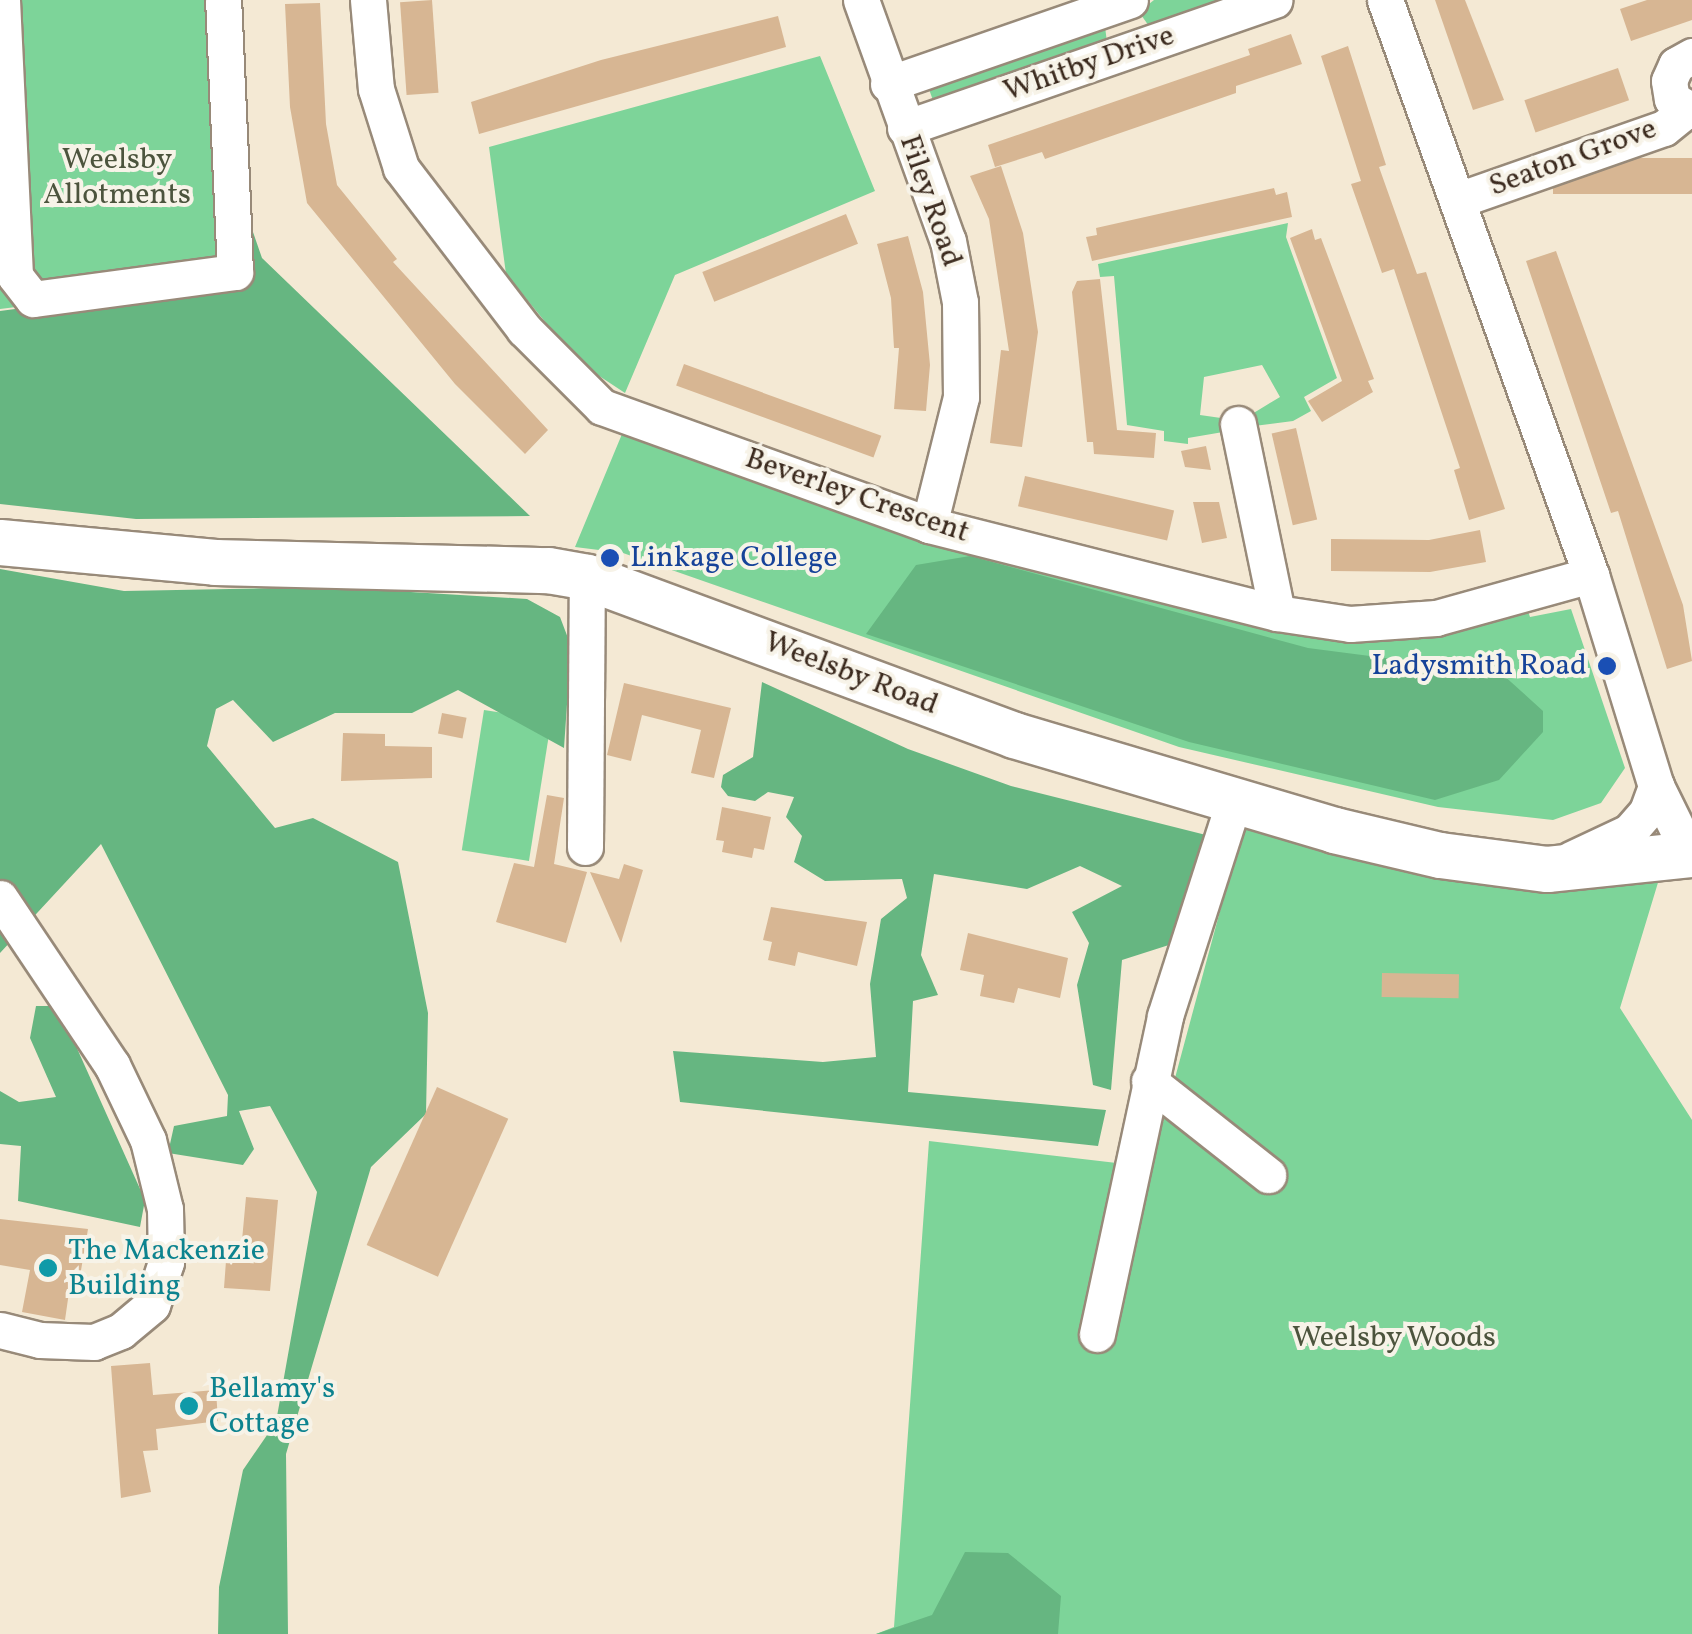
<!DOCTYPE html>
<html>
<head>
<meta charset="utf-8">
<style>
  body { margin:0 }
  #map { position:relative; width:1692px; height:1634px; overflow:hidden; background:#f4e9d4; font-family:Vollkorn,serif }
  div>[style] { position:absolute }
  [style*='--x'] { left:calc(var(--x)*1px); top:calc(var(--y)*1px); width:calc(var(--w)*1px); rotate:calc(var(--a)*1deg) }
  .green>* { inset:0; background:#7dd499; transform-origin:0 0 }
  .forest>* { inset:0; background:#66b681 }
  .building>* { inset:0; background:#d7b693; transform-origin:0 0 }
  .roads { filter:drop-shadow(2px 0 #988a79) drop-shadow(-2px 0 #988a79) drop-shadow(0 2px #988a79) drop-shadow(0 -2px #988a79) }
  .minor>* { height:35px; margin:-17.5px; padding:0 17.5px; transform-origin:17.5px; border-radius:17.5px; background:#fff }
  .major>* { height:45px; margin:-22.5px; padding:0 22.5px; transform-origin:22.5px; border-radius:22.5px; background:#fff }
  .dots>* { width:28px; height:28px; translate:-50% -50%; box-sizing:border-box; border:5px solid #f7f3e8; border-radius:50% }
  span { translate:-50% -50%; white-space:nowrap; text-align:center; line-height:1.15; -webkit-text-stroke:8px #f7f3e8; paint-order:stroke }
  .street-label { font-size:30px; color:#3b2a1e }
  .park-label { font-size:30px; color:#4c543d }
  .transit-label { font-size:30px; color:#164399 }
  .left { translate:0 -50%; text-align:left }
  .right { translate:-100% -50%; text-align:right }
  .culture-label { font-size:30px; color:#0d838f }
</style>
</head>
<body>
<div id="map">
  <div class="green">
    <div style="clip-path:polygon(0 0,227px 0,242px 279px,0 309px)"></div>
    <div style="clip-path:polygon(1154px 0,1240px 0,1151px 29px,1139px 12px)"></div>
    <div style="clip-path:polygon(1105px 27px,1107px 42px,935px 106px,925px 78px)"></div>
    <div style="clip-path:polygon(820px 56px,875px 191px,675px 275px,625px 393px,578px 362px,506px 274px,489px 147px)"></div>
    <div style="clip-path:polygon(1288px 223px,1286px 237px,1337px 378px,1304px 397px,1311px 411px,1293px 421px,1254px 426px,1252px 414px,1280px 397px,1262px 365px,1204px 377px,1200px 415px,1228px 419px,1229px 431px,1188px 438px,1188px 444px,1164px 441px,1164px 431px,1127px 425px,1114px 276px,1100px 277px,1098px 264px)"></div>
    <div style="clip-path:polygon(627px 422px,1224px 607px,1527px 608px,1530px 617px,1571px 609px,1625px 768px,1601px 803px,1553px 820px,1438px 807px,1179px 747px,623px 553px,575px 547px)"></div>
    <div style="left:484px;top:710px;width:68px;height:142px;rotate:9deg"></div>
    <div style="clip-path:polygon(1244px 822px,1660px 876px,1620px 1008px,1692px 1120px,1692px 1634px,876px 1634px,894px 1627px,929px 1141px,1151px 1167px)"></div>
  </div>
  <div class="forest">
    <div style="clip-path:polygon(235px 180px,262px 258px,530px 516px,136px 519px,0 504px,0 311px,242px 279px)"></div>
    <div style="clip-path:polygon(970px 556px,1308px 648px,1501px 673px,1543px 711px,1543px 732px,1499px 780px,1435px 800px,1189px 742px,866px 634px,916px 565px)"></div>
    <div style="clip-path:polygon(0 569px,124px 591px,328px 587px,527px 599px,560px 617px,571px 646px,564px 748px,458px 690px,412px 713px,335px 713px,273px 742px,233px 700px,216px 709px,207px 746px,275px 828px,313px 818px,398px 862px,428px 1013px,426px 1114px,371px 1167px,286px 1454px,288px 1634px,218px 1634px,219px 1587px,243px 1470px,276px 1422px,317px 1192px,270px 1106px,239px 1111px,254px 1149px,243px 1165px,168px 1153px,174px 1126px,227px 1116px,228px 1095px,101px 844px,0 953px)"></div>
    <div style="clip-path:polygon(762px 682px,908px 749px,1011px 786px,1206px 835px,1172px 944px,1122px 960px,1111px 1090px,1093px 1085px,1077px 985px,1089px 943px,1072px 912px,1122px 886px,1080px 866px,1027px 889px,934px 874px,921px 955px,938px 995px,913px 1001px,908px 1092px,1106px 1110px,1098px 1146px,680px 1102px,673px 1051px,823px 1062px,876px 1057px,870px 984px,881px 919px,907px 898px,902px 879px,825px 881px,794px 862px,802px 836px,786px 817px,794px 797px,768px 792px,755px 801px,728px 796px,721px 787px,723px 775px,753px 757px)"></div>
    <div style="clip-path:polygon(36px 1006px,58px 1006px,145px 1200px,140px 1227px,18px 1201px,21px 1146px,0 1144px,0 1091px,19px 1102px,56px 1097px,30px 1038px)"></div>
    <div style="clip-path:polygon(965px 1552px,1008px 1553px,1061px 1596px,1058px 1634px,876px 1634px,932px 1615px)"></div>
  </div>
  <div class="building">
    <div style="left:432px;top:0;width:93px;height:32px;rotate:86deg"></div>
    <div style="clip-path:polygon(1435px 0,1465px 0,1504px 100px,1473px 110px)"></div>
    <div style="clip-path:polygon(1647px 0,1692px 0,1692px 20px,1631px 41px,1620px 9px)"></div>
    <div style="clip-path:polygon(320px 3px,326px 124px,337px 185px,397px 259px,393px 262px,548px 430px,525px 454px,455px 384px,307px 203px,290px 107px,285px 4px)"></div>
    <div style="clip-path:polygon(778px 16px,786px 47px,479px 134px,471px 102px,601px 60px)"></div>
    <div style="clip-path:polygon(1291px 34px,1302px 64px,1236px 86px,1236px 93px,1045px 159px,1042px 152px,995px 167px,988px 145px,1250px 55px,1248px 49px)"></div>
    <div style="clip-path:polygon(1348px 46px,1386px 165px,1379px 167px,1417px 274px,1426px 272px,1505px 509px,1469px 520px,1454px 470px,1460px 468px,1394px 269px,1382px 273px,1351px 184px,1361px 181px,1321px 56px)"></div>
    <div style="left:1618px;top:68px;width:34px;height:99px;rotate:71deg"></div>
    <div style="left:1692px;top:158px;width:36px;height:139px;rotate:90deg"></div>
    <div style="clip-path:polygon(1001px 166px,1023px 233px,1038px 332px,1022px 447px,990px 443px,1001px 350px,1009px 351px,989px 219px,970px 176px)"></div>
    <div style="clip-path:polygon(1274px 188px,1276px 195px,1287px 192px,1292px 217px,1092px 261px,1086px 237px,1097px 235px,1096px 228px)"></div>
    <div style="left:846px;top:214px;width:32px;height:155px;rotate:68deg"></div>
    <div style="clip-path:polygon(1312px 229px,1315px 240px,1321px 238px,1374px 379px,1368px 381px,1373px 392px,1322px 422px,1308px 401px,1342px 381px,1290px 238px)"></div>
    <div style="clip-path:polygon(908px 236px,923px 292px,930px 365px,926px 411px,894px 409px,899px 348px,894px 348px,891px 298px,877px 244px)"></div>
    <div style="clip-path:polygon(1556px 251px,1683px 605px,1692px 661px,1667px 669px,1618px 511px,1611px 513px,1526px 261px)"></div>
    <div style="clip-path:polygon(1100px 279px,1117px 430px,1156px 433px,1154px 458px,1094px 454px,1093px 442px,1087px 442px,1072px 292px,1077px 281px)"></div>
    <div style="left:684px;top:364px;width:210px;height:23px;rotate:20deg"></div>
    <div style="left:1296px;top:428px;width:94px;height:25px;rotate:77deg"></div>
    <div style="clip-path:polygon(1206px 446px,1211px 470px,1185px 467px,1181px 451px)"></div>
    <div style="left:1025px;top:476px;width:153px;height:31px;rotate:13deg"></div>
    <div style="clip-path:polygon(1193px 502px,1219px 502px,1227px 538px,1202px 543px)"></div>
    <div style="clip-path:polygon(1480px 530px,1486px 562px,1430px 572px,1331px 571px,1331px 539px,1429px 540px)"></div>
    <div style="clip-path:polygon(624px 683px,731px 708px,714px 778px,691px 773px,701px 730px,642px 715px,631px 761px,607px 755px)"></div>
    <div style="left:442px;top:713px;width:25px;height:21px;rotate:11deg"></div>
    <div style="clip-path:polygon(343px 733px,385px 734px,385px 746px,432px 747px,432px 778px,341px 781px)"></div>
    <div style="clip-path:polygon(547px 795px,564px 798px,554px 864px,587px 872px,566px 943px,496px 922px,514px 863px,534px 867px)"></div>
    <div style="clip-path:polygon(722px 807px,771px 817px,764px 850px,754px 848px,752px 858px,722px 852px,724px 841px,716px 840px)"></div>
    <div style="clip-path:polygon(624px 864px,643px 870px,621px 943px,590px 872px,619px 879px)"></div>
    <div style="clip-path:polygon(771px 907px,867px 922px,857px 966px,798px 952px,795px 966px,768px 960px,772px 942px,763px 940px)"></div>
    <div style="clip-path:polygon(968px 933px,1068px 958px,1060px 998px,1018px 988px,1014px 1003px,980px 996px,984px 975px,960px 970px)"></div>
    <div style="left:1382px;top:973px;width:77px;height:24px;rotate:1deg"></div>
    <div style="left:437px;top:1087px;width:78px;height:173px;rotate:24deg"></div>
    <div style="clip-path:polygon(246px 1197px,278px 1200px,270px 1291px,224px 1288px,226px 1261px,240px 1262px)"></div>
    <div style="clip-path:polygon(0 1219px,88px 1229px,77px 1294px,69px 1292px,65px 1320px,22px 1312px,30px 1270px,0 1265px)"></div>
    <div style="clip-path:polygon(150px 1363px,153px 1395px,216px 1390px,218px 1421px,156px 1429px,158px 1450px,143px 1451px,151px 1492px,121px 1498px,111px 1366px)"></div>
  </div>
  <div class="roads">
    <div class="minor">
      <div style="--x:2;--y:0;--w:276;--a:87.3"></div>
      <div style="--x:15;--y:276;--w:29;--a:52"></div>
      <div style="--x:33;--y:299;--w:204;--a:-7.6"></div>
      <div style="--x:235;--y:272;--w:272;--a:-92.5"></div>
      <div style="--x:368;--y:0;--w:89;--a:84.9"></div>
      <div style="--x:376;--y:89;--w:83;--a:72.4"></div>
      <div style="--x:401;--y:168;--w:203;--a:52.6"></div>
      <div style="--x:524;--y:329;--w:110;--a:45"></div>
      <div style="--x:602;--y:407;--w:348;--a:19.8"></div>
      <div style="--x:929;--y:525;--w:359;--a:14.2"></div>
      <div style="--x:1277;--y:613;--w:74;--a:8.6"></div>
      <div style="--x:1350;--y:624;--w:86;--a:-4"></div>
      <div style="--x:1436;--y:618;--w:161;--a:-15.5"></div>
      <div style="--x:861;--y:0;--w:256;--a:70.2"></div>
      <div style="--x:948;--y:241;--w:62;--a:78.9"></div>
      <div style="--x:960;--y:302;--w:95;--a:89.4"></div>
      <div style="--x:961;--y:397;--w:132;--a:104"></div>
      <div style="--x:1385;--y:0;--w:611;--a:70.29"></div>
      <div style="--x:1591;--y:575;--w:221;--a:72.9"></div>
      <div style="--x:1656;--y:786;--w:77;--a:63.8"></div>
      <div style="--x:1692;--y:56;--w:18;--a:151"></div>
      <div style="--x:1676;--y:65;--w:17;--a:114"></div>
      <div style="--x:1669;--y:81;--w:18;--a:81"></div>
      <div style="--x:1672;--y:99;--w:23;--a:31"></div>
      <div style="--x:888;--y:84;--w:256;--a:-19.1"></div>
      <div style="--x:905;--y:128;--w:391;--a:-19.1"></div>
      <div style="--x:1458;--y:200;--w:218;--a:-19.3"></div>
      <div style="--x:1664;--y:128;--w:27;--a:-39"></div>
      <div style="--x:1238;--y:424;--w:193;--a:78.3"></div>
      <div style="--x:585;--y:847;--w:270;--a:-89.6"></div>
      <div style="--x:1571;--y:859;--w:64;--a:-25"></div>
      <div style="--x:1629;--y:832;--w:28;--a:-49"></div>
      <div style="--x:1647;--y:811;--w:27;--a:-70"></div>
      <div style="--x:0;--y:898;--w:201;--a:56.2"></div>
      <div style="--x:112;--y:1065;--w:83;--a:64.4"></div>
      <div style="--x:148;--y:1140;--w:71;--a:76.2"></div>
      <div style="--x:165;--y:1209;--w:53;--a:88.9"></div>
      <div style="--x:166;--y:1262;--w:45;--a:108"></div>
      <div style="--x:152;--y:1305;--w:40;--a:140"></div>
      <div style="--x:121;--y:1331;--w:29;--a:158"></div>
      <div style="--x:94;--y:1342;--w:54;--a:-177.9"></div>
      <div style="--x:40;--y:1340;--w:41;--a:-166"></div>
      <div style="--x:1149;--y:1081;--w:152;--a:38.3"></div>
      <div style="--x:1097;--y:1334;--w:325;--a:-77.9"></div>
      <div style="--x:1165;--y:1016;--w:223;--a:-72.2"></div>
    </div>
    <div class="major">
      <div style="--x:0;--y:542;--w:216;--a:5.3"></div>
      <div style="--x:215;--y:562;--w:333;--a:1.4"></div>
      <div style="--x:548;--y:570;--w:40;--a:10"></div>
      <div style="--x:587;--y:577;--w:455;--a:20.3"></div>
      <div style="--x:1014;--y:735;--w:334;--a:16.5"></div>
      <div style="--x:1334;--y:830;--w:109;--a:13.3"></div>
      <div style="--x:1440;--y:855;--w:108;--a:7.5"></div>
      <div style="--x:1547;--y:869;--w:146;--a:-5.9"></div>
    </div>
  </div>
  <div class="dots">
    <div style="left:610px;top:558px;background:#1a4fb4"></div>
    <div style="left:1607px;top:666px;background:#1a4fb4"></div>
    <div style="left:48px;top:1268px;background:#0f9aa8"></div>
    <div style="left:189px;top:1406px;background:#0f9aa8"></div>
  </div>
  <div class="street-label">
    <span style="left:1089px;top:64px;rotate:-19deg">Whitby Drive</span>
    <span style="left:1573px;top:158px;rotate:-20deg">Seaton Grove</span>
    <span style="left:930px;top:201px;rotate:71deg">Filey Road</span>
    <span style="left:857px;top:496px;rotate:19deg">Beverley Crescent</span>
    <span style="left:851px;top:674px;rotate:21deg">Weelsby Road</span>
  </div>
  <div class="park-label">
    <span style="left:117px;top:177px">Weelsby<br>Allotments</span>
    <span style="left:1394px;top:1338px">Weelsby Woods</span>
  </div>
  <div class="transit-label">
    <span class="left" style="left:630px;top:558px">Linkage College</span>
    <span class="right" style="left:1587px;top:666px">Ladysmith Road</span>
  </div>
  <div class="culture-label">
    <span class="left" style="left:68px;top:1268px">The Mackenzie<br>Building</span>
    <span class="left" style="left:209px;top:1406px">Bellamy's<br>Cottage</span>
  </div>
</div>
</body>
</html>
